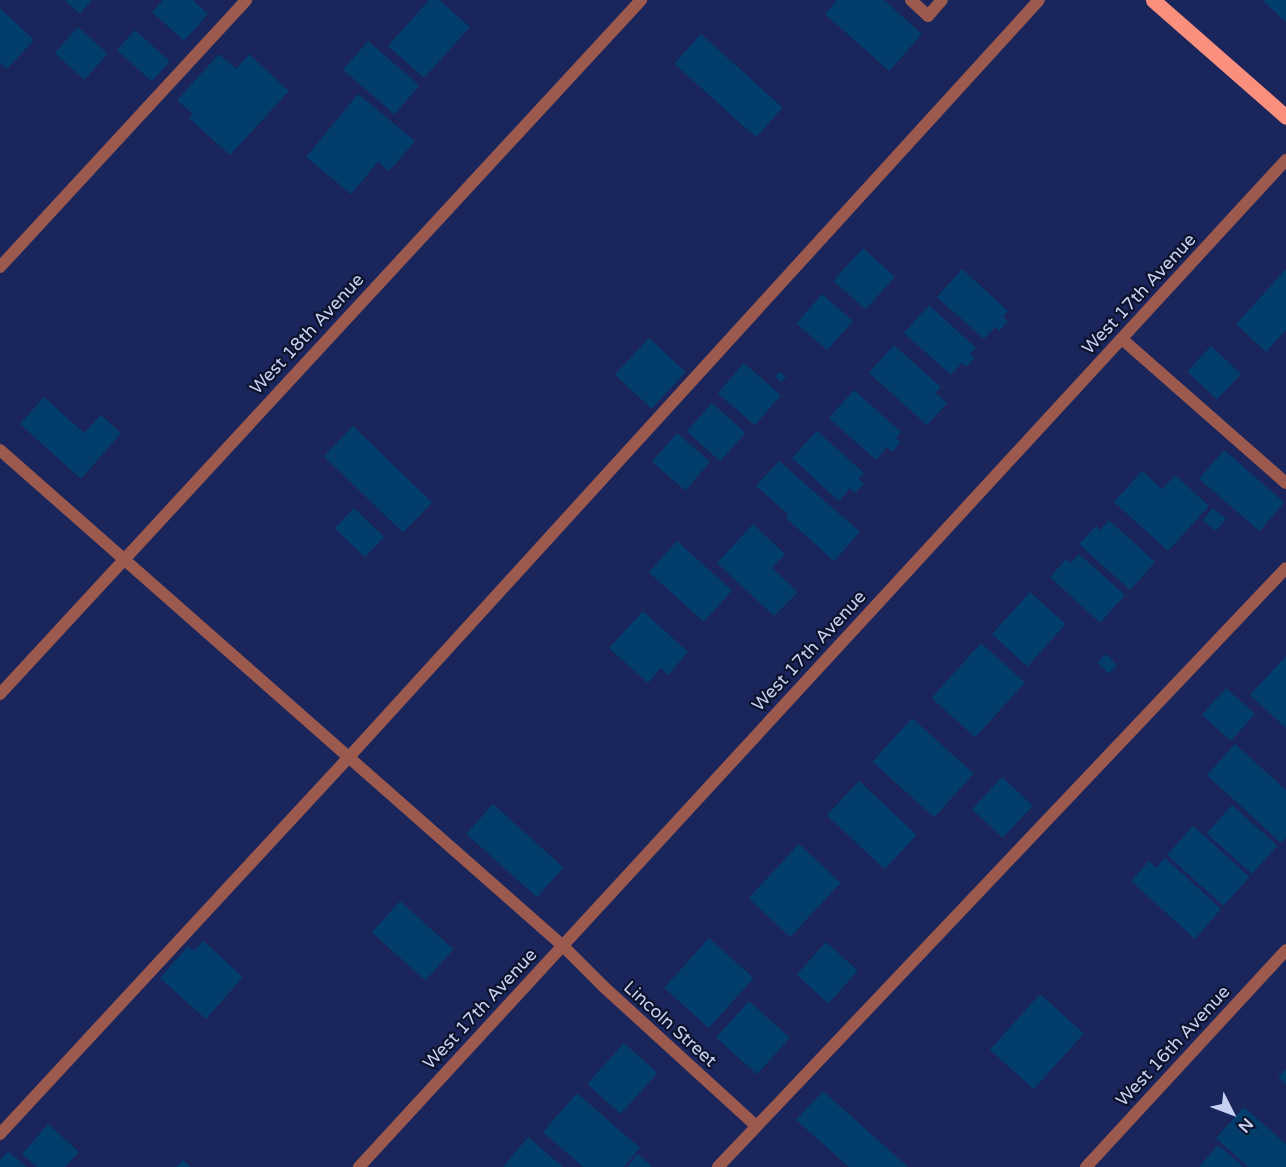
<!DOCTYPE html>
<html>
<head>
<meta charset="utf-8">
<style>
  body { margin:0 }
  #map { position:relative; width:1286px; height:1167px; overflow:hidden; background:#1a255b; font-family:"Varela Round",sans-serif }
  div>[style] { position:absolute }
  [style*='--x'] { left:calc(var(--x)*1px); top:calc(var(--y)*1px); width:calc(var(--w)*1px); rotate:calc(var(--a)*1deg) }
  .building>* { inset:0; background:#033d6c; transform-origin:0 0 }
  .service>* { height:12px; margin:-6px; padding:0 6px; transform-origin:6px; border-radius:6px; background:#9c5a4f }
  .minor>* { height:12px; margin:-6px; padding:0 6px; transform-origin:6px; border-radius:6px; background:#9c5a4f }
  .primary>* { height:15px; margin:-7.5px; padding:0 7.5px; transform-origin:7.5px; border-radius:7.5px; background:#fb8f7d }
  span { translate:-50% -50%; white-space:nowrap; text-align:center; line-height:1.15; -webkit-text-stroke:4.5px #0b1229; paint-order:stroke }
  .street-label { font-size:18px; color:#c5d1f3 }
  .north { position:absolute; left:1202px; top:1083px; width:60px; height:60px; -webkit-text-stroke:4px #0b1229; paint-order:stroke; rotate:132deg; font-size:16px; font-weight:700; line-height:24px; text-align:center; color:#c5d1f3 }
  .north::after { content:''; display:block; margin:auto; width:21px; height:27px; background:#c5d1f3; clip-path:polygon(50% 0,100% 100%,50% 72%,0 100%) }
</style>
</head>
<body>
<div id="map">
  <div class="building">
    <div style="clip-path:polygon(65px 0,92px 0,80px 14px)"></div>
    <div style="clip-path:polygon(163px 0,193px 0,208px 14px,184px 41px,152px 12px)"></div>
    <div style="clip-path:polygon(429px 0,439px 0,470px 27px,424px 78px,388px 46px)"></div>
    <div style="clip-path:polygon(837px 0,884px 0,922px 34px,889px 71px,825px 14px)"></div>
    <div style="clip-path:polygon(1265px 0,1286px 0,1286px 22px,1263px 1px)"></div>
    <div style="clip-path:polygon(0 8px,34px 40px,7px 69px,0 63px)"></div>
    <div style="left:78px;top:27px;width:40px;height:35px;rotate:42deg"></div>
    <div style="left:135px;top:30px;width:47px;height:27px;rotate:42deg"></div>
    <div style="left:701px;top:34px;width:110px;height:40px;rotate:42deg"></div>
    <div style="left:368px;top:41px;width:68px;height:38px;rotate:41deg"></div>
    <div style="clip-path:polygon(219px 54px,236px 69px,249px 54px,289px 91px,230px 155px,189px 118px,193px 114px,177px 100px)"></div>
    <div style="clip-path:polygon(358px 94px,415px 141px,389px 171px,378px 162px,351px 194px,306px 157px)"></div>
    <div style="left:863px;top:248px;width:43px;height:44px;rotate:42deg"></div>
    <div style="clip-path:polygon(962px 269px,1008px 311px,1003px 317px,1008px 321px,999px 331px,995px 327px,984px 339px,937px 297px)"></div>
    <div style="clip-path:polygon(1286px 269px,1286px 330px,1266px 352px,1236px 324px)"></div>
    <div style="left:822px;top:294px;width:41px;height:39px;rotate:41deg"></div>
    <div style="clip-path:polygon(929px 305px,976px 348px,970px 354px,975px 358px,967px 367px,962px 363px,951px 375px,904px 333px)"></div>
    <div style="left:649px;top:338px;width:50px;height:50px;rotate:43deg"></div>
    <div style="clip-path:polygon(894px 345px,941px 387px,935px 393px,947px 403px,927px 425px,869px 373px)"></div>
    <div style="left:1211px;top:346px;width:41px;height:35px;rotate:43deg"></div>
    <div style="left:744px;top:363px;width:49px;height:40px;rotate:41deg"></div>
    <div style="clip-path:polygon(780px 371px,786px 377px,781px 382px,775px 377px)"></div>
    <div style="clip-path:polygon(854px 390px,901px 432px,896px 438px,901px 442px,892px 452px,887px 447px,876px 460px,829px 418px)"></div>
    <div style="clip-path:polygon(44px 397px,84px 433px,101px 415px,121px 433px,81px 479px,20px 424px)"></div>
    <div style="left:712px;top:403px;width:45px;height:38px;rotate:42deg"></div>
    <div style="left:353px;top:426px;width:110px;height:42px;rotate:44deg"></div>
    <div style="clip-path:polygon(817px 431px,864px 473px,858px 479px,864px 484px,855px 493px,850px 488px,839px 501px,792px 458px)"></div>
    <div style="left:677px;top:433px;width:44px;height:38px;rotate:41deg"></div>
    <div style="left:1224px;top:450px;width:80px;height:38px;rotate:41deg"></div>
    <div style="clip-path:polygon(779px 461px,860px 532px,834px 561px,786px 518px,789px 515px,756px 486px)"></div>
    <div style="clip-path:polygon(1142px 471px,1162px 489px,1175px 475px,1209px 506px,1168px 551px,1114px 502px)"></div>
    <div style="left:354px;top:508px;width:42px;height:28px;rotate:44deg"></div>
    <div style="left:1213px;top:508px;width:17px;height:16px;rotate:40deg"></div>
    <div style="clip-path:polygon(1109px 520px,1155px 562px,1130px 590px,1079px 544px,1096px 526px,1100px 530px)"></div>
    <div style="clip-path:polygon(753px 524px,785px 554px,772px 568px,798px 592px,774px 616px,717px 563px)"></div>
    <div style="left:677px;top:541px;width:74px;height:42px;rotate:42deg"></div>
    <div style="clip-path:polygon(1079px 554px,1125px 595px,1100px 623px,1050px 577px,1066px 559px,1071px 563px)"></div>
    <div style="left:1030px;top:592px;width:48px;height:57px;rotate:42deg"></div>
    <div style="clip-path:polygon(643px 611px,688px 652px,668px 675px,661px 668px,648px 683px,609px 648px)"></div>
    <div style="left:981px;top:643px;width:59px;height:74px;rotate:42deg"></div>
    <div style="left:1106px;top:654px;width:16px;height:12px;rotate:45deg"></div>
    <div style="clip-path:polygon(1286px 656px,1286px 728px,1250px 695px)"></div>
    <div style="left:1226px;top:688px;width:39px;height:36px;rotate:42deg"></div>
    <div style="left:912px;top:718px;width:83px;height:59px;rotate:42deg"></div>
    <div style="clip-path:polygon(1235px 744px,1286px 790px,1286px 838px,1281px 843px,1207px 775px)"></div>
    <div style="left:1002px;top:777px;width:42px;height:44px;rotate:43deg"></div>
    <div style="left:859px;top:781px;width:79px;height:47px;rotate:43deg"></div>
    <div style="left:493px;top:804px;width:95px;height:40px;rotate:42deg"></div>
    <div style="left:1232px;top:805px;width:61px;height:38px;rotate:42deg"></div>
    <div style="left:1193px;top:826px;width:76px;height:39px;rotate:42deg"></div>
    <div style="left:799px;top:844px;width:57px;height:74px;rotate:43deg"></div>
    <div style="clip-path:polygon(1165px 858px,1221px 909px,1195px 939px,1131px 881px,1149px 861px,1156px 868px)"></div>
    <div style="left:400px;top:901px;width:72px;height:42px;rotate:42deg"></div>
    <div style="left:709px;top:938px;width:60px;height:67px;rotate:42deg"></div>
    <div style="clip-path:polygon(203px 941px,243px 977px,206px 1019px,160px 978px,188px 946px,194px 951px)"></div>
    <div style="left:826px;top:942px;width:43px;height:44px;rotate:42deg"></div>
    <div style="left:1040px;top:994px;width:59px;height:75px;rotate:42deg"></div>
    <div style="left:749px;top:1001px;width:55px;height:49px;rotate:42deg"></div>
    <div style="left:624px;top:1043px;width:45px;height:55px;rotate:42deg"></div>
    <div style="clip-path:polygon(1286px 1069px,1286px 1085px,1278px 1077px)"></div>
    <div style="clip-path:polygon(823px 1091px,908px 1167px,849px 1167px,796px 1120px)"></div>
    <div style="clip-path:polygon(577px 1093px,640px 1148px,624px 1167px,583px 1167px,543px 1132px)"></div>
    <div style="clip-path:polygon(1244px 1107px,1286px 1144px,1286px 1167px,1248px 1167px,1216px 1138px)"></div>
    <div style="clip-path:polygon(48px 1124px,79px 1152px,65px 1167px,37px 1167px,22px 1154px)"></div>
    <div style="clip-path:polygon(528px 1137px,563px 1167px,503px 1167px)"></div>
    <div style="clip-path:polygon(1218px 1145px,1244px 1167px,1199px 1167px)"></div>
    <div style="clip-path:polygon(8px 1151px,26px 1167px,0 1167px,0 1160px)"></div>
    <div style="clip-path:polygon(638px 1154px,652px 1167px,627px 1167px)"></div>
    <div style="clip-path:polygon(183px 1160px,191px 1167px,176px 1167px)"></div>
  </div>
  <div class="service">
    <div style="--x:911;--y:0;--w:23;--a:43"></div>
    <div style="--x:928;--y:16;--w:21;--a:-49"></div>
    <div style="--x:0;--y:267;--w:363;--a:-47.3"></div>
    <div style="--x:1122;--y:339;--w:218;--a:41.3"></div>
    <div style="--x:0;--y:450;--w:750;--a:41.38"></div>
    <div style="--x:0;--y:1134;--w:514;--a:-47.21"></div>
    <div style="--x:349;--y:757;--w:1024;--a:-47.65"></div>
    <div style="--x:718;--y:1167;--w:825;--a:-46.52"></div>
  </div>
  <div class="minor">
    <div style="--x:0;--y:694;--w:945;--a:-47.27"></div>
    <div style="--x:563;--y:946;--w:58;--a:45"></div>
    <div style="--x:604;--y:987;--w:206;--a:42.4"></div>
    <div style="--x:359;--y:1167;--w:1369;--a:-47.37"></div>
    <div style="--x:1086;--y:1167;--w:295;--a:-47.3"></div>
  </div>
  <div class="primary">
    <div style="--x:1153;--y:0;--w:177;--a:41.3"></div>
  </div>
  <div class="street-label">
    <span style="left:1139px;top:294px;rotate:-47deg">West 17th Avenue</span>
    <span style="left:307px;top:334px;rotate:-47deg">West 18th Avenue</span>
    <span style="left:809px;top:651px;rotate:-47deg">West 17th Avenue</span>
    <span style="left:480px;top:1009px;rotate:-47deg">West 17th Avenue</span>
    <span style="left:670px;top:1024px;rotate:42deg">Lincoln Street</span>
    <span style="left:1173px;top:1046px;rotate:-47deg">West 16th Avenue</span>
  </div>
  <div class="north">N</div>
</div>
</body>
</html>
